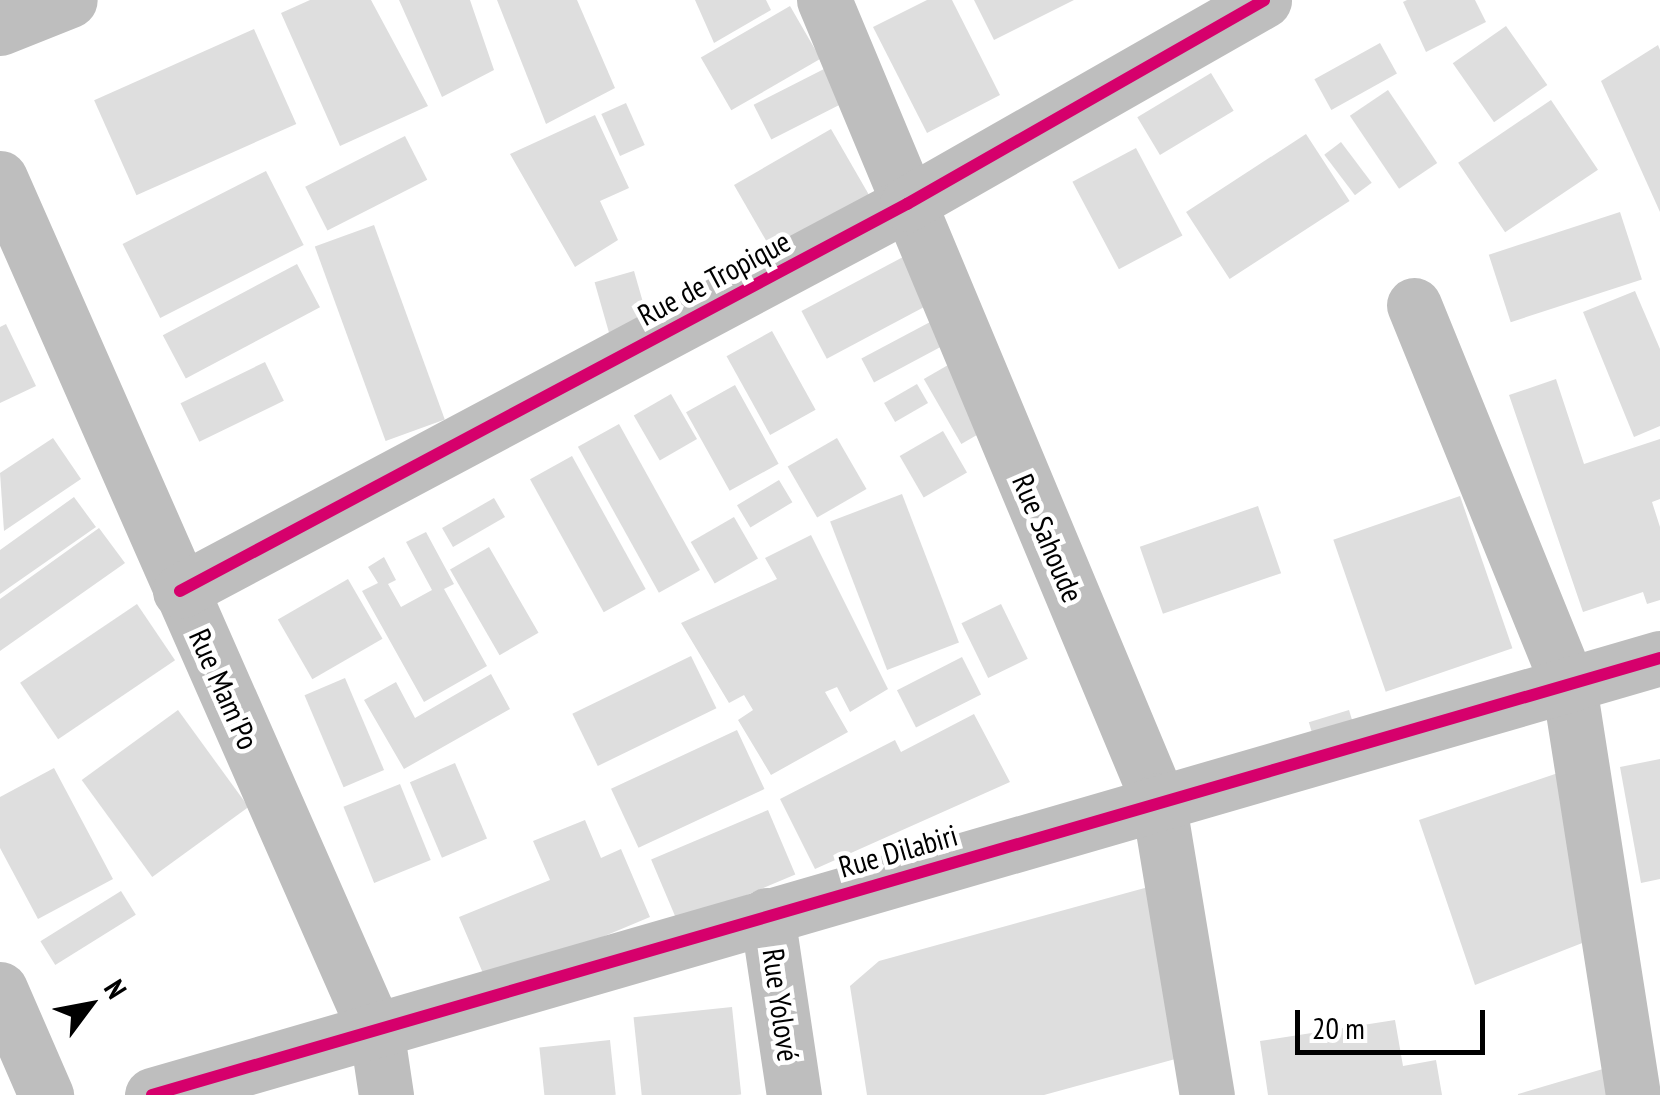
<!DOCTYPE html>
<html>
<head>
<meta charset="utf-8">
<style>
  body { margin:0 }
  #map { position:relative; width:1660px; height:1095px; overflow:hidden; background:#fff; font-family:"PT Sans Narrow",sans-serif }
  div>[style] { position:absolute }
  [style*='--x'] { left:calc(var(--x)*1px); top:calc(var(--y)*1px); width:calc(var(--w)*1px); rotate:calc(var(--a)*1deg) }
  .building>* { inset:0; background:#dedede; transform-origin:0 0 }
  .minor>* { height:55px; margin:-27.5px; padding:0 27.5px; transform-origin:27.5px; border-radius:27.5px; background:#bebebe }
  .cycleway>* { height:12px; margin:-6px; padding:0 6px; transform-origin:6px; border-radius:6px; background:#d6006c }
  span { translate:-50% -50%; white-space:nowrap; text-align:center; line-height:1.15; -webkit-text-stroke:9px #fff; paint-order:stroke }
  .street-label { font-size:30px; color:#000 }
  .north { position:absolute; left:40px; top:955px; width:100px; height:100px; -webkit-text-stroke:8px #fff; paint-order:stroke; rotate:58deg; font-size:28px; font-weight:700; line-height:40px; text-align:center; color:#000 }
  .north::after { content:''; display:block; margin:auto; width:35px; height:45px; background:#000; clip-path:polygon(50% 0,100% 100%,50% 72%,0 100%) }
  .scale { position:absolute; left:1295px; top:1010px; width:190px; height:45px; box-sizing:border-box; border:5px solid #000; border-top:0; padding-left:12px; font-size:30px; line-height:35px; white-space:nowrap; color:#000; -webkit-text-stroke:8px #fff; paint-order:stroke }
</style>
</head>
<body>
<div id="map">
  <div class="building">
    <div style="clip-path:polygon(310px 0,371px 0,428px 106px,340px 146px,281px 13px)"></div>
    <div style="clip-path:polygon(399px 0,470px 0,494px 70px,442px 97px)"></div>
    <div style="clip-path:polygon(497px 0,577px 0,615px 88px,546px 124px)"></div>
    <div style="clip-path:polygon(695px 0,766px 0,771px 10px,714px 43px)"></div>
    <div style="clip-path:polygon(927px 0,952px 0,1000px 95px,927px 133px,873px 27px)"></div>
    <div style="clip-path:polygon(974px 0,1074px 0,994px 40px)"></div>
    <div style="clip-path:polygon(1407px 0,1475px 0,1486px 22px,1426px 52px,1403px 2px)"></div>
    <div style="left:790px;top:6px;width:61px;height:103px;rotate:60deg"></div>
    <div style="left:1506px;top:26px;width:72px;height:65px;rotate:55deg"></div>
    <div style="left:254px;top:29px;width:104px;height:175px;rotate:66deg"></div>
    <div style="left:1380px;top:43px;width:35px;height:75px;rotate:61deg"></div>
    <div style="clip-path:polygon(1658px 45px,1660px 50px,1660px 212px,1601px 81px)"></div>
    <div style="left:824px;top:69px;width:39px;height:79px;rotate:63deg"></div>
    <div style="left:1211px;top:73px;width:44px;height:86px;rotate:59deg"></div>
    <div style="left:1388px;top:90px;width:88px;height:46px;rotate:56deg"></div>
    <div style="left:1551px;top:100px;width:84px;height:112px;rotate:56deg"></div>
    <div style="left:626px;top:103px;width:46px;height:27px;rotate:66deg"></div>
    <div style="clip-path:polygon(595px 115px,629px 188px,600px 201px,618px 240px,575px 267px,510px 154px)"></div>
    <div style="left:831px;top:129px;width:83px;height:112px;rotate:60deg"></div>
    <div style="left:1306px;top:134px;width:80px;height:143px;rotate:57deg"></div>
    <div style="left:405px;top:136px;width:49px;height:112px;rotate:63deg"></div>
    <div style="left:1341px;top:142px;width:51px;height:21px;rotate:53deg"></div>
    <div style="left:1136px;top:148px;width:99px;height:72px;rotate:62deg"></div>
    <div style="left:266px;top:171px;width:83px;height:161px;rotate:63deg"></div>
    <div style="left:1620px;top:212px;width:71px;height:138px;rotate:72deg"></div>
    <div style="left:374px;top:225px;width:207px;height:63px;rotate:70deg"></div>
    <div style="left:903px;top:257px;width:54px;height:115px;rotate:62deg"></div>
    <div style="left:297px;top:264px;width:49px;height:152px;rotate:62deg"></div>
    <div style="left:634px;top:271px;width:54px;height:41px;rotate:74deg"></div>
    <div style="clip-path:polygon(1635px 291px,1660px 349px,1660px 426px,1634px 437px,1583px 312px)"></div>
    <div style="left:932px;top:321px;width:27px;height:80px;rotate:62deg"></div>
    <div style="clip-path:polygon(6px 324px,36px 386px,0 403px,0 327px)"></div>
    <div style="left:772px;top:331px;width:90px;height:52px;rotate:61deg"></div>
    <div style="left:955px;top:361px;width:75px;height:36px;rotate:60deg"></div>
    <div style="left:265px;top:362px;width:43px;height:94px;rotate:64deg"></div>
    <div style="clip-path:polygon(1556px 379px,1584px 464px,1660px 439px,1660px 499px,1652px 502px,1660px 527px,1660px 600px,1647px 604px,1643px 592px,1583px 612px,1509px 395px)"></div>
    <div style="left:917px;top:384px;width:22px;height:38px;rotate:60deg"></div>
    <div style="left:735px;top:385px;width:90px;height:56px;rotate:61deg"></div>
    <div style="left:671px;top:394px;width:52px;height:43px;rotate:60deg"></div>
    <div style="left:619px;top:424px;width:167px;height:47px;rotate:61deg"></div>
    <div style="left:943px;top:431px;width:48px;height:50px;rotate:60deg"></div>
    <div style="clip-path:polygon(53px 438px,81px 479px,4px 531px,0 473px)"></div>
    <div style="left:837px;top:438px;width:59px;height:57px;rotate:60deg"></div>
    <div style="left:572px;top:456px;width:152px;height:48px;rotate:61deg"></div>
    <div style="left:779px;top:480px;width:26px;height:49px;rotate:59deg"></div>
    <div style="left:902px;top:494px;width:159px;height:77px;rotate:69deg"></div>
    <div style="left:1460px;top:496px;width:161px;height:134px;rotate:71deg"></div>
    <div style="clip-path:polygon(74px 497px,96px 527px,0 594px,0 550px)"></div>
    <div style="left:494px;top:498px;width:22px;height:60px;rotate:60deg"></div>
    <div style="left:1258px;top:506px;width:71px;height:125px;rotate:71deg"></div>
    <div style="left:734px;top:517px;width:48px;height:50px;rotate:60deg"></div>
    <div style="clip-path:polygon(99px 528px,125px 563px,0 651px,0 599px)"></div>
    <div style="clip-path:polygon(426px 532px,454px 584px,444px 589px,487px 666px,424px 702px,362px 591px,378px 583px,368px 567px,384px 557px,396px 580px,388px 584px,401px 607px,432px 590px,406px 542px)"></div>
    <div style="clip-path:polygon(811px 535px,888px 689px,850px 712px,837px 687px,825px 692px,848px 732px,771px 775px,738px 720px,753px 710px,744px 695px,729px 703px,681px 623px,777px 579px,765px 558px)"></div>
    <div style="left:489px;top:547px;width:99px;height:45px;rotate:60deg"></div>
    <div style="left:348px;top:579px;width:69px;height:81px;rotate:60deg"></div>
    <div style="left:137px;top:604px;width:68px;height:141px;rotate:56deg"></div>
    <div style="left:1001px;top:604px;width:61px;height:44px;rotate:64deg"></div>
    <div style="left:691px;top:656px;width:58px;height:132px;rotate:64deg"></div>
    <div style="left:962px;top:657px;width:42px;height:73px;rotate:63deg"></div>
    <div style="clip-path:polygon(491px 674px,510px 709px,404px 769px,364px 700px,396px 682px,415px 718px)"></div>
    <div style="left:345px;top:678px;width:100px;height:44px;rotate:67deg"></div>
    <div style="left:178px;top:710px;width:120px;height:119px;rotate:54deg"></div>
    <div style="left:1349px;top:710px;width:24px;height:42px;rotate:73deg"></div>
    <div style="clip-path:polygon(974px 714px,1010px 782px,815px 869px,780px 799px,895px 740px,901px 752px)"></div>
    <div style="left:737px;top:730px;width:65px;height:139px;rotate:65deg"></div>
    <div style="clip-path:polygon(1660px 759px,1660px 879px,1641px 883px,1620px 767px)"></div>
    <div style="left:455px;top:763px;width:82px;height:49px;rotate:67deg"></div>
    <div style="clip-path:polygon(54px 768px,113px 879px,38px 919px,0 848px,0 797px)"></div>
    <div style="clip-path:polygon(1561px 772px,1590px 940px,1475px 985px,1419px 820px)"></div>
    <div style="left:400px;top:784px;width:82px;height:61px;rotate:68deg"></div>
    <div style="left:768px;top:810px;width:70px;height:127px;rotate:67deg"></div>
    <div style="clip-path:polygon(585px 820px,601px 858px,621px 849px,650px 917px,488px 985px,459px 917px,550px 880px,533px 841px)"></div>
    <div style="clip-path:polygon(1152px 886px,1179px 1058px,1044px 1095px,867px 1095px,850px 986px,879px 961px)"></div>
    <div style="left:121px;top:891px;width:28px;height:95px;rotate:58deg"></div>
    <div style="left:732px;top:1007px;width:88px;height:99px;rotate:84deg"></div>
    <div style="clip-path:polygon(1395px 1020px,1403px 1066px,1436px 1060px,1442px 1095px,1268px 1095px,1260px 1041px)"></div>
    <div style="left:610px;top:1040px;width:55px;height:71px;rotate:84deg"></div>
    <div style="clip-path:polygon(1613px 1066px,1622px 1095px,1518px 1095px,1518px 1094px)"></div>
  </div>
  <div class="minor">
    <div style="--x:824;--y:0;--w:867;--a:67.34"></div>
    <div style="--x:1158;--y:800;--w:299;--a:80.6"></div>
    <div style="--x:0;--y:28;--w:75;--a:-21.8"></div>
    <div style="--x:0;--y:178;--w:936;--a:66.25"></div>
    <div style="--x:377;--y:1035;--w:61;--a:81.5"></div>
    <div style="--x:1414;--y:305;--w:411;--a:67.9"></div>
    <div style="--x:1569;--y:686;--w:414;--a:81.1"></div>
    <div style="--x:180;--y:591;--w:824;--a:-28.03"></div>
    <div style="--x:907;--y:204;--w:411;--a:-29.7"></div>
    <div style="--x:767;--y:915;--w:182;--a:81.5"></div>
    <div style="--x:0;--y:989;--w:116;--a:66.5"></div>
    <div style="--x:152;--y:1095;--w:1570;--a:-16.16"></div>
  </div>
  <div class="cycleway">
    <div style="--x:180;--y:591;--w:824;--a:-28.03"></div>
    <div style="--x:907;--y:204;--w:411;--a:-29.7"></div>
    <div style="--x:152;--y:1095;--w:1570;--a:-16.16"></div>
  </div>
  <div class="street-label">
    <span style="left:714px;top:278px;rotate:-28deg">Rue de Tropique</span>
    <span style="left:1048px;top:538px;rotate:67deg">Rue Sahoude</span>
    <span style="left:224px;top:689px;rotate:66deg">Rue Mam'Po</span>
    <span style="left:898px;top:851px;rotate:-16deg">Rue Dilabiri</span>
    <span style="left:781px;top:1005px;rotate:82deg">Rue Yolové</span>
  </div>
  <div class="north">N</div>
  <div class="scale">20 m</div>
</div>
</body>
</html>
